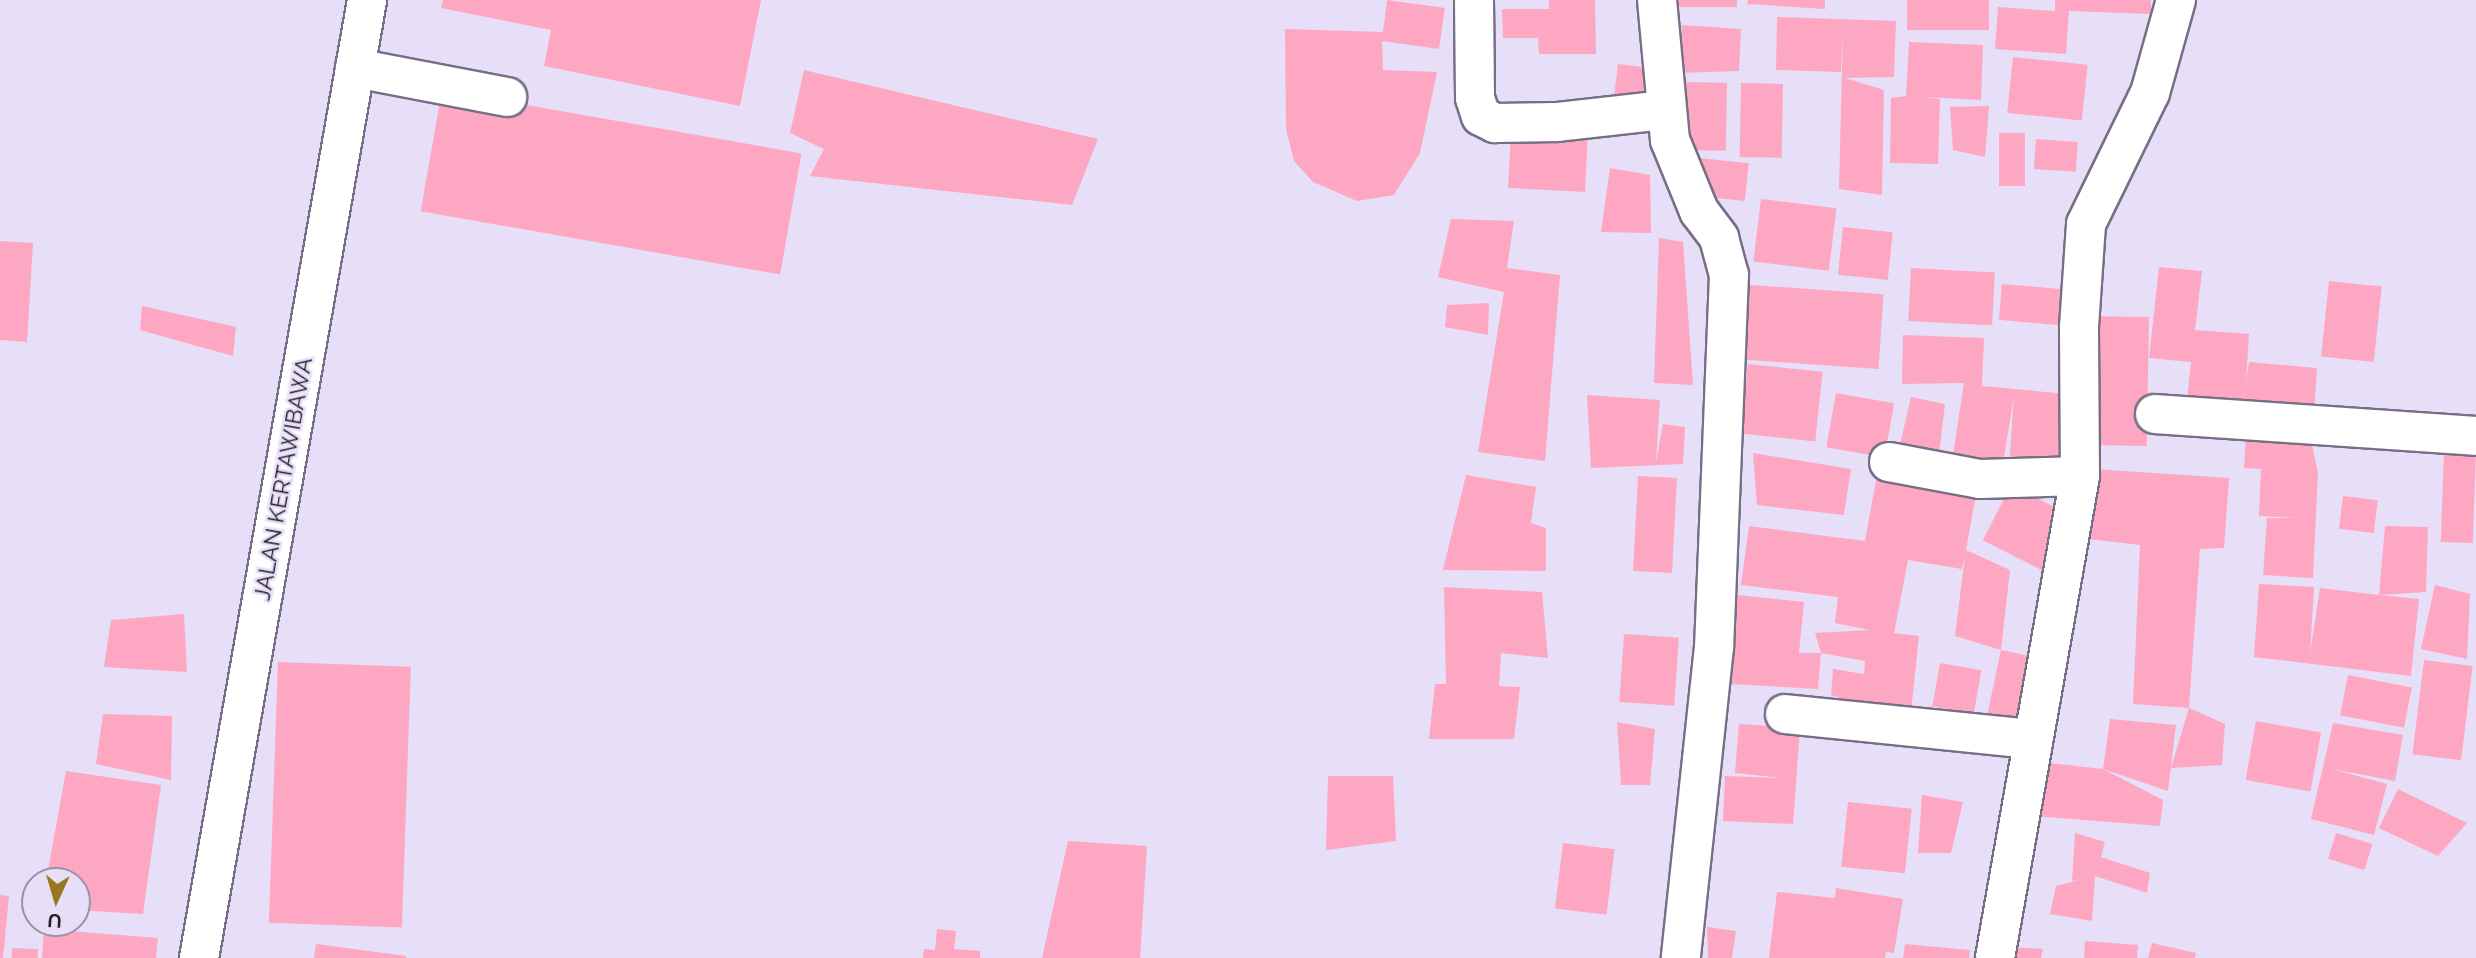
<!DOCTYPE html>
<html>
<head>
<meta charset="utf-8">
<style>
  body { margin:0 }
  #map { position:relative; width:2476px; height:958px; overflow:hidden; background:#e7def8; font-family:Raleway,sans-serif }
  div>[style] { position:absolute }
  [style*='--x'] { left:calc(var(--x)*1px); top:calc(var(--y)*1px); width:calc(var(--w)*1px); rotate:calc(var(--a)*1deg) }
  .building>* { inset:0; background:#fea7c3; transform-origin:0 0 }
  .roads { filter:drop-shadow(2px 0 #776f85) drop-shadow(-2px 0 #776f85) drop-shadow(0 2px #776f85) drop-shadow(0 -2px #776f85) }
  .minor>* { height:38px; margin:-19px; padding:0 19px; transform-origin:19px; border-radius:19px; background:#fff }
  span { translate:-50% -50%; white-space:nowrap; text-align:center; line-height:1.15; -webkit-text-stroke:5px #e7def8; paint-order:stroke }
  .street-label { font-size:23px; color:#231f29 }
  .north { position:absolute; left:21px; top:867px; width:70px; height:70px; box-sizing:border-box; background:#e7def8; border:2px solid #9992a5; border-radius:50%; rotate:184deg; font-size:19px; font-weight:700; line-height:28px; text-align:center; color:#231f29 }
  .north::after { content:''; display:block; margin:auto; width:24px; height:32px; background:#97771f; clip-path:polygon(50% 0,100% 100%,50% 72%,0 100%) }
</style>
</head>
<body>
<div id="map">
  <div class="building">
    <div style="clip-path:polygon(443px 0,761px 0,740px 106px,544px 66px,551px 30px,441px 8px)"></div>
    <div style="clip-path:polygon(1387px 0,1445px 8px,1439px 49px,1382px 41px,1383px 70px,1437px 72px,1420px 153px,1394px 195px,1357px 201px,1313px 182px,1294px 161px,1286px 129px,1285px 29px,1383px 32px)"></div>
    <div style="clip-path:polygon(1549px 0,1595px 0,1596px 54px,1539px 54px,1538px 38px,1503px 38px,1502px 9px,1549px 9px)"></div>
    <div style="left:1672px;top:0;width:65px;height:7px"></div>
    <div style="clip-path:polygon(1748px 0,1825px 0,1825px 9px,1747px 4px)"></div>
    <div style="left:1907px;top:0;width:82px;height:30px"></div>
    <div style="clip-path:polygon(2055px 0,2151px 0,2151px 14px,2069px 11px,2066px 54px,1995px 49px,1998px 7px,2055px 11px)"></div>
    <div style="clip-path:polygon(1777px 17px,1896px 21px,1894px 77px,1845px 78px,1884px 90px,1882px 195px,1839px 189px,1843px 28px,1841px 72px,1776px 70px)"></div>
    <div style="clip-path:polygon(1682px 25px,1741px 29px,1739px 71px,1678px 73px)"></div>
    <div style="clip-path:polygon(1909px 42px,1983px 45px,1981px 100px,1922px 97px,1940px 99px,1938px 164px,1890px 163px,1891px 98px,1906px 96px)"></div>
    <div style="left:2013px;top:57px;width:75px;height:56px;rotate:6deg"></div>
    <div style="left:1618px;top:64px;width:40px;height:40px;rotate:7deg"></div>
    <div style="clip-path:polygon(804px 70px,1098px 139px,1072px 205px,810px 176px,824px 149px,790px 133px)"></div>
    <div style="left:1679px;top:82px;width:48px;height:68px;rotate:1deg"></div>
    <div style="left:1741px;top:83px;width:42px;height:74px;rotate:1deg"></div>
    <div style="left:442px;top:90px;width:365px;height:123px;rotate:10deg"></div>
    <div style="clip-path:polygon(1989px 106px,1985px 157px,1953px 150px,1950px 107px)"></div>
    <div style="left:1511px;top:132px;width:77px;height:56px;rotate:3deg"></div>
    <div style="left:1999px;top:133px;width:26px;height:53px"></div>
    <div style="left:2036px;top:139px;width:42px;height:30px;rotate:4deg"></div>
    <div style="left:1699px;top:158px;width:50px;height:38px;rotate:6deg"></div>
    <div style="clip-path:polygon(1610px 168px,1650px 175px,1651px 233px,1601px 232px)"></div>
    <div style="left:1761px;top:199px;width:76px;height:63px;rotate:7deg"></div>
    <div style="clip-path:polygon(1451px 219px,1514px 221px,1507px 268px,1560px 275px,1545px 461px,1478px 452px,1504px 292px,1438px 277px)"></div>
    <div style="left:1843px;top:227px;width:50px;height:48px;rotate:6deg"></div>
    <div style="clip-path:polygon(1659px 238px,1683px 242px,1693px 385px,1654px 383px)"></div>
    <div style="clip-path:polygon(0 241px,33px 243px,27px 342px,0 340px)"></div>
    <div style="clip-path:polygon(2159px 267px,2202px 271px,2195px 330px,2249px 334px,2246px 383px,2249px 362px,2317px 368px,2314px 410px,2187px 399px,2191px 362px,2149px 358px)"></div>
    <div style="left:1911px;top:268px;width:84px;height:53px;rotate:3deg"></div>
    <div style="left:2329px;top:281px;width:53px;height:76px;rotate:6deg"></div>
    <div style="left:1737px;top:284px;width:147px;height:75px;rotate:4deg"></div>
    <div style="left:2002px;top:284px;width:64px;height:36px;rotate:5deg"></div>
    <div style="clip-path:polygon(1489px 303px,1488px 335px,1445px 327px,1447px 305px)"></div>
    <div style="clip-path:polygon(142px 306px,236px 327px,233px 356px,140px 330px)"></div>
    <div style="left:2086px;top:316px;width:63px;height:129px;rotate:1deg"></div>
    <div style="clip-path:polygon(1903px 335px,1984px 338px,1982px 386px,2068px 394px,2060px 472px,2009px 466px,2014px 396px,2001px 476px,1951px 468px,1964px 383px,1902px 384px)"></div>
    <div style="left:1748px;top:364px;width:75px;height:70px;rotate:6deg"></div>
    <div style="left:1836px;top:393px;width:59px;height:55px;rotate:10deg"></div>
    <div style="clip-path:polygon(1587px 395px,1660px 400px,1656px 462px,1663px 424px,1685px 427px,1683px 464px,1591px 468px)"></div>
    <div style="clip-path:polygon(1911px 397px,1945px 404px,1939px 454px,1899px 449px)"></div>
    <div style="clip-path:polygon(2246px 436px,2311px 440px,2318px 473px,2313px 578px,2263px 575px,2267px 518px,2298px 518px,2259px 516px,2261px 469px,2244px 468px)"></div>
    <div style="left:2444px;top:449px;width:32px;height:93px;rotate:2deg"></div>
    <div style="clip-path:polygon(1753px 453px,1851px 469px,1844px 515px,1757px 505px)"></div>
    <div style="clip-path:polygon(1878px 469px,1977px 489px,1966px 550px,2010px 570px,2001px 650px,1955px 636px,1965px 556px,1962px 569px,1908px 560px,1894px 633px,1919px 636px,1910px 721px,1831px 695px,1833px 669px,1864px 674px,1865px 661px,1821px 653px,1815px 633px,1869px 630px,1835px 623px,1838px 597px,1741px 585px,1749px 526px,1865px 541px)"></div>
    <div style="clip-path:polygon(2094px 469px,2229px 478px,2224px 548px,2200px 549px,2189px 708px,2133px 704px,2140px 545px,2089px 539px)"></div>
    <div style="clip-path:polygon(1466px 475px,1536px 487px,1531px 523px,1546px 528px,1546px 571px,1443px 570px)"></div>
    <div style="left:1638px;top:476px;width:39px;height:95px;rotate:3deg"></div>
    <div style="left:2011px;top:485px;width:68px;height:62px;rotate:27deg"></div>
    <div style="left:2343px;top:496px;width:35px;height:33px;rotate:7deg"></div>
    <div style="clip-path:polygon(2385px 526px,2428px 527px,2426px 592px,2379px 595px,2419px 599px,2411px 676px,2254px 657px,2259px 584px,2314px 587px,2310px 654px,2320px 588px,2379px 595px)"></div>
    <div style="clip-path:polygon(2435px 585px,2470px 594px,2467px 659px,2421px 649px)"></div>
    <div style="clip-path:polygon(1444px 587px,1542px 592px,1548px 658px,1501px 653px,1499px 686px,1520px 687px,1514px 739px,1429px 739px,1435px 684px,1446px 684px)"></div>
    <div style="clip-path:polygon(1737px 595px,1804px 602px,1799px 653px,1821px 653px,1818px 689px,1729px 684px)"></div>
    <div style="clip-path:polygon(184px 614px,187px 672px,104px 667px,111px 620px)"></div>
    <div style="left:1624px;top:634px;width:55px;height:68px;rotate:4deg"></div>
    <div style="left:2001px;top:650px;width:34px;height:71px;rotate:12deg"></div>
    <div style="left:2424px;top:660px;width:49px;height:95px;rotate:7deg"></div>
    <div style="left:278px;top:662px;width:133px;height:261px;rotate:2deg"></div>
    <div style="left:1940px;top:663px;width:42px;height:44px;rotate:10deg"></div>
    <div style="left:2348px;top:675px;width:65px;height:41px;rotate:11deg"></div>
    <div style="clip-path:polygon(2189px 708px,2225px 724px,2222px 765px,2171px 768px)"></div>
    <div style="clip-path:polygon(103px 714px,172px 716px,171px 780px,96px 764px)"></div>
    <div style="clip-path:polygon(2110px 719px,2176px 725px,2168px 791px,2103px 769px)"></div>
    <div style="left:2256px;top:721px;width:66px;height:60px;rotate:10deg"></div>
    <div style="clip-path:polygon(1617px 722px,1655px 729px,1650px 785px,1621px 785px)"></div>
    <div style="clip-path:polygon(2333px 723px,2403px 735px,2395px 781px,2332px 769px,2387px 784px,2374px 835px,2311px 819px)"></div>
    <div style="clip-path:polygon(1739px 724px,1800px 728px,1793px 824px,1723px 821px,1725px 776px,1782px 778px,1735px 773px)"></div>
    <div style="clip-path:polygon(2040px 762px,2103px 769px,2163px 800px,2160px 826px,2034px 816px)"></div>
    <div style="clip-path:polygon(66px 771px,161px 785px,143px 914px,77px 910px,77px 881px,46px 881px)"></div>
    <div style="clip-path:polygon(1328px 776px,1393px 776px,1396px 841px,1326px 850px)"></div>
    <div style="clip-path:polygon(2398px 789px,2467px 823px,2438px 856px,2379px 828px)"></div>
    <div style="clip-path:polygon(1922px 795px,1963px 802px,1951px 853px,1918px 853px)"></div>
    <div style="left:1848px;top:802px;width:64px;height:65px;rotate:6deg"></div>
    <div style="clip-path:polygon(2075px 833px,2105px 842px,2101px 857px,2150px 873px,2147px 893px,2095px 876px,2092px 921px,2050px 914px,2056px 886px,2083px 879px,2072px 881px)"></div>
    <div style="left:2336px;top:833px;width:38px;height:27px;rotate:17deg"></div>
    <div style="clip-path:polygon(1068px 841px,1147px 846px,1140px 958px,1042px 958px)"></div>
    <div style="left:1563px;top:843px;width:52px;height:66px;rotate:7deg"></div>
    <div style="clip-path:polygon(1836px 888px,1903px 899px,1894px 953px,1886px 952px,1885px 958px,1769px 958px,1777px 892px,1835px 898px)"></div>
    <div style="clip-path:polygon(0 895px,9px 896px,3px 958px,0 958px)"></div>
    <div style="clip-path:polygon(1707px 927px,1736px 931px,1732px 958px,1708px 958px)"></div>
    <div style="clip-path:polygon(44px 929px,158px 938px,156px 958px,42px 958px)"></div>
    <div style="clip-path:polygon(937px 929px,956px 931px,954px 949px,980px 951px,980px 958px,923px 958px,924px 949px,935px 950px)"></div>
    <div style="clip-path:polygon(2085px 941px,2138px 945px,2137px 958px,2084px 958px)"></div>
    <div style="clip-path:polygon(2152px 943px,2196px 953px,2195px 958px,2148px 958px)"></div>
    <div style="clip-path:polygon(316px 944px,406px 956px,406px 958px,314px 958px)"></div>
    <div style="clip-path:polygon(1905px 944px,1970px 950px,1969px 958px,1903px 958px)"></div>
    <div style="clip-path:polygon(2012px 947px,2043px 949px,2041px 958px,2010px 958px)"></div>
    <div style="left:12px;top:948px;width:26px;height:10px;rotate:2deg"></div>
  </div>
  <div class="roads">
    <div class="minor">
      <div style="--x:1474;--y:0;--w:98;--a:89.4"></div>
      <div style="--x:1475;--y:98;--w:19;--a:72"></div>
      <div style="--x:1481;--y:116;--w:16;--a:27"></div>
      <div style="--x:1495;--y:123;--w:62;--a:-0.9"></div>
      <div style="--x:1557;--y:122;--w:108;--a:-6.4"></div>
      <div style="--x:1657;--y:0;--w:141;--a:84.7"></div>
      <div style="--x:1670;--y:140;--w:77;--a:67.8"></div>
      <div style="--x:1699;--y:211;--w:34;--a:53"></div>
      <div style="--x:1719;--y:238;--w:38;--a:75"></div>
      <div style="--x:1729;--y:275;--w:372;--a:92.3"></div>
      <div style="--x:1714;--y:647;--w:313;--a:96.1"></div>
      <div style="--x:355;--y:68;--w:155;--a:10.8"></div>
      <div style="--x:2155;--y:414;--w:322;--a:3.9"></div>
      <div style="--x:1889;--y:462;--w:93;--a:10.6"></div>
      <div style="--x:1980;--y:479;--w:100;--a:-1.7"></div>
      <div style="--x:1785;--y:714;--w:248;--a:5.8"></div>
      <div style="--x:199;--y:958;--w:973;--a:-80.05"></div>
      <div style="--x:1995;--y:958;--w:489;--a:-80"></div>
      <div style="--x:2080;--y:476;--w:149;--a:-90.4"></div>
      <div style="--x:2079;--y:327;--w:103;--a:-86.1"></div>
      <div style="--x:2086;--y:224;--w:146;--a:-64"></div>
      <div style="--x:2150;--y:93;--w:97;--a:-74.4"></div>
    </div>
  </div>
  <div class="street-label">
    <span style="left:283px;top:479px;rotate:-80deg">JALAN KERTAWIBAWA</span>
  </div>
  <div class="north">U</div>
</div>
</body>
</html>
